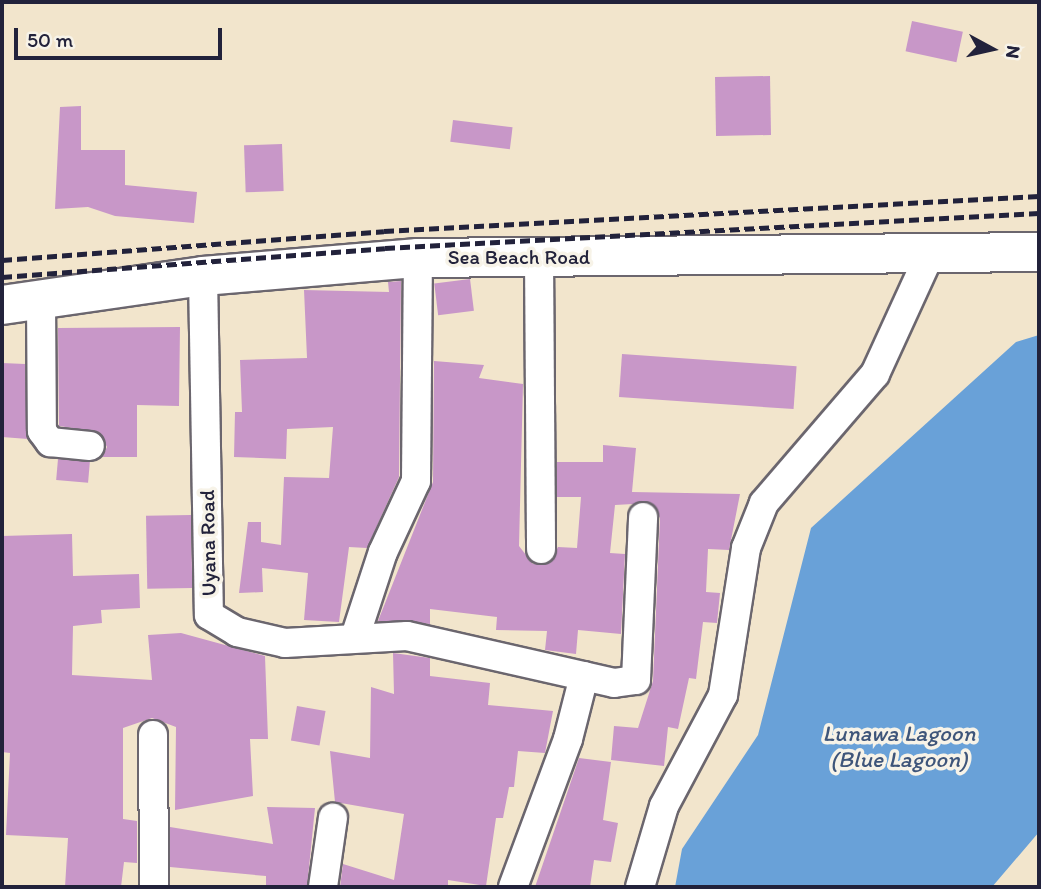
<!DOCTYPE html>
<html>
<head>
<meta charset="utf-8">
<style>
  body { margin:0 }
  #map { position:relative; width:1041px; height:889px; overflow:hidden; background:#f2e5cc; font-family:Itim,sans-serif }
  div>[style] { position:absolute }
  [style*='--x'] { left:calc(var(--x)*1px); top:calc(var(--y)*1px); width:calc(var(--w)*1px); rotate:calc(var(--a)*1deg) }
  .water>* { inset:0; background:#69a1d8 }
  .building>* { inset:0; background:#c897c8; transform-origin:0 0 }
  .roads { filter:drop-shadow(2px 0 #6b666e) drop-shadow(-2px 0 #6b666e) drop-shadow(0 2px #6b666e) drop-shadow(0 -2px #6b666e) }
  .street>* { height:28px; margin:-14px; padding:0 14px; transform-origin:14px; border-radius:14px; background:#fff }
  .secondary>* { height:38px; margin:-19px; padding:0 19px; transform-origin:19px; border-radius:19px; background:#fff }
  .rail>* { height:5px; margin-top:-2.5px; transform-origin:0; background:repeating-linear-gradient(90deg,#22223b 0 10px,transparent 0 15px) }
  span { translate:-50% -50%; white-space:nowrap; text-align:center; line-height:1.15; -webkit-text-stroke:7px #f7f3e8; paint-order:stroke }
  .street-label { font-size:21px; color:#22223b }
  .water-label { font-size:23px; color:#3e557a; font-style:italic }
  .frame { position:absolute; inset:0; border:4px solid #22223b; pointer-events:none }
  .north { position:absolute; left:957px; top:14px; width:70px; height:70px; -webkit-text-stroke:5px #f7f3e8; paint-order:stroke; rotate:98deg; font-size:19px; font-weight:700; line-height:28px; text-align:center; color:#22223b }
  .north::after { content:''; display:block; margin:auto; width:24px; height:32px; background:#22223b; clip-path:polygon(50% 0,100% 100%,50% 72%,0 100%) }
  .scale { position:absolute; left:14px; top:28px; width:208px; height:32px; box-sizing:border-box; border:4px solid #22223b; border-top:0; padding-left:9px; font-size:21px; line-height:24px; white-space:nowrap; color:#22223b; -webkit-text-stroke:5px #f7f3e8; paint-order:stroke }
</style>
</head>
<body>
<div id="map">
  <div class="water">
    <div style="clip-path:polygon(1039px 335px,1039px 832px,992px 887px,675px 887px,682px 849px,758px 735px,811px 528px,1016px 342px)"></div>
  </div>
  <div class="building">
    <div style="left:912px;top:21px;width:52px;height:31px;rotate:12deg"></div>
    <div style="left:770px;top:76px;width:59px;height:55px;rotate:89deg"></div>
    <div style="clip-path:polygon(81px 106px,81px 150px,125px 150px,125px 185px,197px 192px,194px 223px,115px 216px,88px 207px,55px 209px,60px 107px)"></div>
    <div style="left:453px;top:120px;width:60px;height:22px;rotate:7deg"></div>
    <div style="left:282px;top:144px;width:47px;height:38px;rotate:88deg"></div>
    <div style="left:470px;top:279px;width:32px;height:36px;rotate:83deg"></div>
    <div style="clip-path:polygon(401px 281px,399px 477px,367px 548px,349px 547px,339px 622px,304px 620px,308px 573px,262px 568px,263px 592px,239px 593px,248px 522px,261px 522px,261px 542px,281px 545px,284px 477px,329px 478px,333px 427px,287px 429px,286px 459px,234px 457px,235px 412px,242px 412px,240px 360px,307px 358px,304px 290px,389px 292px,388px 282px)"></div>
    <div style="clip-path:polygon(180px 327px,179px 406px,137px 405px,137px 457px,102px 457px,107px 447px,99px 432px,59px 426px,58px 328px)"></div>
    <div style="left:622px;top:354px;width:175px;height:43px;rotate:4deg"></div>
    <div style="clip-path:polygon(434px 361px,484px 365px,479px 378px,523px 384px,519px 546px,533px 564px,550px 563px,558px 547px,577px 548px,581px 497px,557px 497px,557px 462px,603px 462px,603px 445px,636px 448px,632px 492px,740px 494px,729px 550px,708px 549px,706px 592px,720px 593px,717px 623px,703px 622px,696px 679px,689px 678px,678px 729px,668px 727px,664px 766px,611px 760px,614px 726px,638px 728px,653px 681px,660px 518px,651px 503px,615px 505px,610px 553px,625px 554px,621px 634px,578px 630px,576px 654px,545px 650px,547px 631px,496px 630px,497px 617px,430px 609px,430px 624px,378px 621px,433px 482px)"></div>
    <div style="clip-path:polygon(2px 363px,25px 364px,28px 439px,2px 437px)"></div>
    <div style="left:58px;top:459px;width:32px;height:21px;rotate:5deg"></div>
    <div style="left:191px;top:515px;width:73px;height:45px;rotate:89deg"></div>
    <div style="clip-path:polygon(72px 534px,73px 576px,139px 574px,140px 608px,101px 610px,102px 623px,73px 626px,72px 675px,152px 680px,148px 635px,181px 633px,265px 656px,268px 739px,250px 739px,253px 796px,175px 810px,176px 727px,152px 718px,123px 728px,123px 819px,137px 821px,137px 863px,124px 862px,121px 887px,65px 887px,68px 838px,6px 835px,10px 753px,2px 752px,2px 536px)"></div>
    <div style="clip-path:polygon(393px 653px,430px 658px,430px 676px,490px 683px,488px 705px,553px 711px,545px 753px,518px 751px,514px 787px,509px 787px,503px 818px,496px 818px,486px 886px,448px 880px,448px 887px,340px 887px,343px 864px,394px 880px,404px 814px,335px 802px,330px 751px,370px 758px,371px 687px,394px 694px)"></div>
    <div style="left:297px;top:706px;width:29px;height:35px;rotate:10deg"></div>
    <div style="clip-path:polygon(579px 758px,611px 762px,603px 820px,618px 823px,611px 862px,594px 860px,590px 887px,535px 887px)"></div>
    <div style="clip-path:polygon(267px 807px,315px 808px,307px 887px,266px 887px,266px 876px,170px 867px,170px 827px,273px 844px)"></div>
  </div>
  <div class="roads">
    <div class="street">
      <div style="--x:539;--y:256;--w:293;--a:89.6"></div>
      <div style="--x:203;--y:276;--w:339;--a:89"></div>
      <div style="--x:209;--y:615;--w:33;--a:31"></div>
      <div style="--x:237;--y:632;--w:49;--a:12.9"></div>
      <div style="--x:285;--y:643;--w:122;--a:-3.3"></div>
      <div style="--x:407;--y:636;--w:212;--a:12.8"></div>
      <div style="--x:614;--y:683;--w:22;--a:-8"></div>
      <div style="--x:636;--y:680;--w:163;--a:-87.5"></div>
      <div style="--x:41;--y:300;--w:131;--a:89.6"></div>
      <div style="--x:42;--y:431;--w:14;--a:54"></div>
      <div style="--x:50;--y:442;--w:40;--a:5.7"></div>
      <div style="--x:355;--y:637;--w:89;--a:-71.8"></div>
      <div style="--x:383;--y:552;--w:78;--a:-65.1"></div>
      <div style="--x:416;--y:481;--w:223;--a:-89.5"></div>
      <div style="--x:153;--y:735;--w:152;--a:89.6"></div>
      <div style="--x:323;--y:887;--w:70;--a:-81.8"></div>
      <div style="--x:513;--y:887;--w:158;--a:-69.6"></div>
      <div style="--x:568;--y:739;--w:65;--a:-75.7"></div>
      <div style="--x:640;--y:887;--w:84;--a:-73.5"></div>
      <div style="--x:664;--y:806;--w:126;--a:-62"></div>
      <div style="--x:723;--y:695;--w:149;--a:-81.1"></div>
      <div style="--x:746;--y:548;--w:48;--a:-68.2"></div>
      <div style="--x:764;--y:503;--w:170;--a:-49.3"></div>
      <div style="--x:875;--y:374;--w:130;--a:-65.4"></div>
    </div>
    <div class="secondary">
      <div style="--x:2;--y:305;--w:203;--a:-8.2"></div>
      <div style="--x:203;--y:276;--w:216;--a:-4.8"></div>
      <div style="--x:418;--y:258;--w:621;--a:-0.55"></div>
    </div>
  </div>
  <div class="rail">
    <div style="--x:2;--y:260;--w:383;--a:-4.3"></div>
    <div style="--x:384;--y:231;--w:656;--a:-3.06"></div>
    <div style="--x:2;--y:277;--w:384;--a:-4.3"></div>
    <div style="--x:385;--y:248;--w:655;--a:-3.06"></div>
  </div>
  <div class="street-label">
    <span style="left:519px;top:257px">Sea Beach Road</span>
    <span style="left:208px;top:543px;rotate:-91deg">Uyana Road</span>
  </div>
  <div class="water-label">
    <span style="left:899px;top:746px">Lunawa Lagoon<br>(Blue Lagoon)</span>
  </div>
  <div class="frame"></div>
  <div class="north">N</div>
  <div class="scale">50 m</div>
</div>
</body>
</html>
